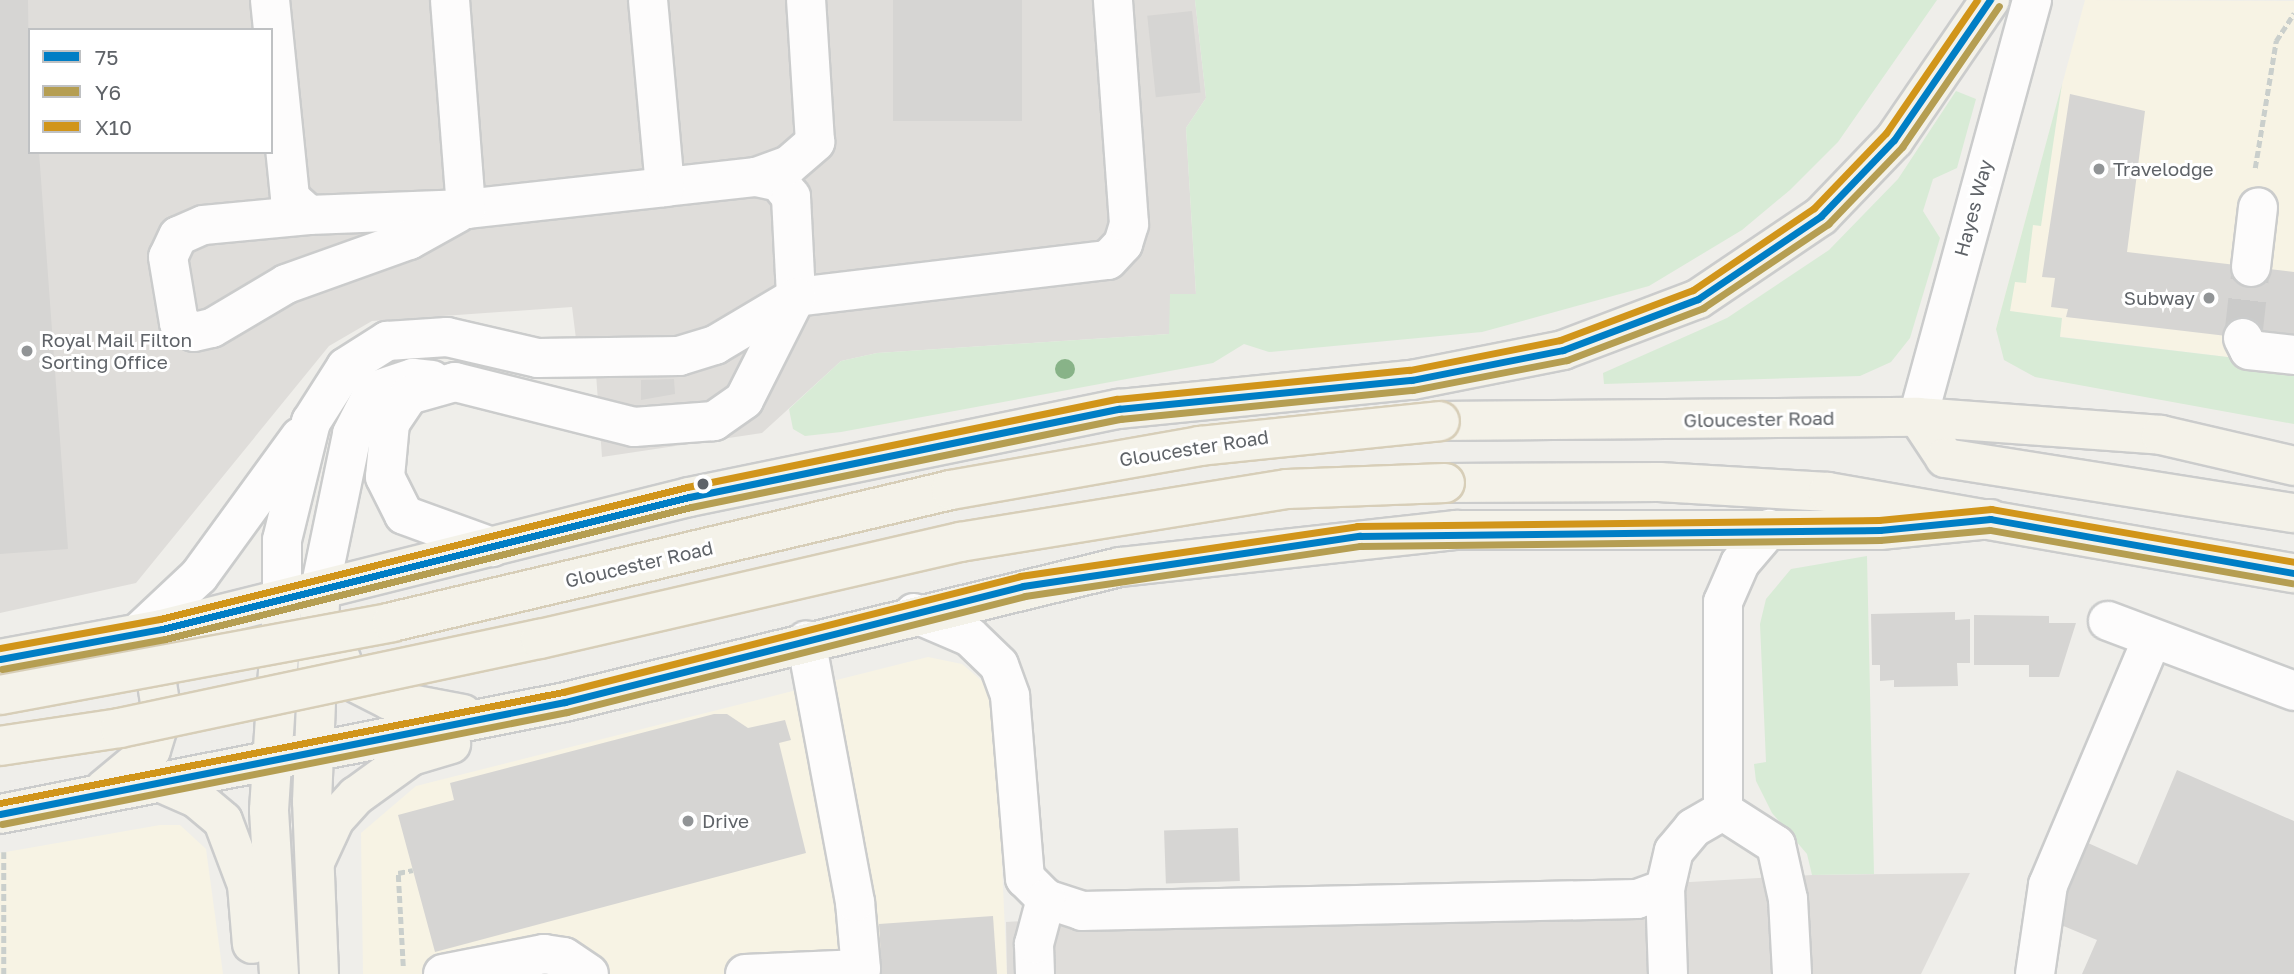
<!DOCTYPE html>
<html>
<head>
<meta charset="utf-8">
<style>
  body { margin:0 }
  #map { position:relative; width:2294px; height:974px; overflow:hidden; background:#efeeea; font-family:"Golos Text",sans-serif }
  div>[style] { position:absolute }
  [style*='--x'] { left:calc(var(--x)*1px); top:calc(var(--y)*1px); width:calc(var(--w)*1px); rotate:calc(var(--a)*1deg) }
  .commercial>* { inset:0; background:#f7f3e4 }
  .industrial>* { inset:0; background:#dfddda }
  .green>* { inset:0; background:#d8ebd6 }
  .building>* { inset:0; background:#d6d5d3; transform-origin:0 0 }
  .minor-tunnel>* { height:38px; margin-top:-19px; transform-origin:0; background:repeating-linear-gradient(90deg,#cbcbca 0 38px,transparent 0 57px) }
  .path>* { height:4.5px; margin-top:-2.25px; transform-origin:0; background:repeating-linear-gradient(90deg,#cacfcc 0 7px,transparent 0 10.5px) }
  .roads { filter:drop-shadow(2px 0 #cbcccc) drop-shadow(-2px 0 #cbcccc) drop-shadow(0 2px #cbcccc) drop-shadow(0 -2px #cbcccc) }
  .minor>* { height:38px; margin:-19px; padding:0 19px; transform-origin:19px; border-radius:19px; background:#fdfcfc }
  .major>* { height:38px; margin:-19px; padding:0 19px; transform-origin:19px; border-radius:19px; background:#f4f2e9 }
  .bridges { filter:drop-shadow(2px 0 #d7ceb8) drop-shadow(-2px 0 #d7ceb8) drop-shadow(0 2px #d7ceb8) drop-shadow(0 -2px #d7ceb8) }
  .major-bridge>* { height:38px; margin:-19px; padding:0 19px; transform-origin:19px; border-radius:19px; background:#f4f2e9 }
  .bus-1>* { height:7px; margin:-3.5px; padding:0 3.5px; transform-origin:3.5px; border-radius:3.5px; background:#007ec5 }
  .bus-2>* { height:7px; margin:-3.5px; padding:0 3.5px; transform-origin:3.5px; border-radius:3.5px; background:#b59e52 }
  .bus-3>* { height:7px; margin:-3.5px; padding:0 3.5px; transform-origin:3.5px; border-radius:3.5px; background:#d1951a }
  .trees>* { width:20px; height:20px; margin:-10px; border-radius:50%; background:#88b388 }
  .dots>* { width:19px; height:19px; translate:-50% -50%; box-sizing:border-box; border:4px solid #fff; border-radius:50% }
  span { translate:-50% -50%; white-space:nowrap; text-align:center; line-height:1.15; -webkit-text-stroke:6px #fff; paint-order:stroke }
  .poi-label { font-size:19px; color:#5f6368 }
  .left { translate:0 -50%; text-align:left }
  .right { translate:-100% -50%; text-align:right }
  .street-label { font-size:19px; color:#5f6368 }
  .legend { position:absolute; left:28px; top:28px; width:245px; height:126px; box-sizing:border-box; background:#fff; border:2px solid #bfc1c3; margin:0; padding:9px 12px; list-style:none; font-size:21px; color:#5f6368 }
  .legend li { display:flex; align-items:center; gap:14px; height:35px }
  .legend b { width:35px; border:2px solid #bfc1c3 }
</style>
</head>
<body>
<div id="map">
  <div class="commercial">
    <div style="clip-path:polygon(2085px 0,2294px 1px,2294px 365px,1996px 329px)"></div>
    <div style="clip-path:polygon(928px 657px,962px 664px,994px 691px,1007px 974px,363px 974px,361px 833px,416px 786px)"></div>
    <div style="clip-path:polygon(160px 825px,180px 825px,206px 849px,223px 974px,0 974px,0 853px)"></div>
  </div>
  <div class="industrial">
    <div style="clip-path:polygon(evenodd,0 0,1195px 0,1206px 98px,1186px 128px,1196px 294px,1169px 334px,877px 353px,841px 361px,762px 433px,602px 457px,594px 346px,577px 347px,572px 307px,372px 321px,329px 346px,136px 583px,0 613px,0 0,30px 30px,271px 30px,271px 152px,30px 152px,30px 30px)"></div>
    <div style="clip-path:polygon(1970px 873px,1921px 974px,1007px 974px,1006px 922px,1812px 875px)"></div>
  </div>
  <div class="green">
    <div style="clip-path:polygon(1195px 0,1937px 0,1838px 142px,1790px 190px,1742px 230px,1649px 286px,1482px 332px,1269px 352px,1244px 344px,1213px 363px,841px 432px,805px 436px,793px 429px,789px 409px,841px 361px,877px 353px,1169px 334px,1170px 294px,1196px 294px,1186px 128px,1206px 98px)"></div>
    <div style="clip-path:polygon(2062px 84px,2041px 226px,2033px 225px,2026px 283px,2015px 282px,2010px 311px,2062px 318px,2060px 337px,2294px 365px,2294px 424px,2035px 377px,2004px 360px,1996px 329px)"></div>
    <div style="clip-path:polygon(1956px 91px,1976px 99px,1957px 168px,1933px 179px,1923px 211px,1940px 238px,1910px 338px,1891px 362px,1860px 376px,1604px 384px,1603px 373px,1727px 318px,1829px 250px,1898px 179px)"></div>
    <div style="clip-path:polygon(1867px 556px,1874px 874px,1812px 875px,1807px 854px,1772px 813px,1756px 781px,1754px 764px,1766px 762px,1760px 624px,1766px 599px,1791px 569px)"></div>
  </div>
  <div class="building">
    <div style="clip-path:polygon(0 0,28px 0,30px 152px,39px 152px,68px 549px,0 554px)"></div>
    <div style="left:893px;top:0;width:129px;height:121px"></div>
    <div style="left:1192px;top:11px;width:82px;height:45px;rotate:84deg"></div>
    <div style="clip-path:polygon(2070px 94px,2145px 111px,2127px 252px,2294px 272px,2294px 344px,2066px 317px,2068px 309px,2051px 307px,2055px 278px,2042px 277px)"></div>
    <div style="clip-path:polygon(674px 379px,675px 394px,641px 400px,641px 380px)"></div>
    <div style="clip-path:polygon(1955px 612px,1955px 620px,1970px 619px,1970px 663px,1957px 663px,1958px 686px,1894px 687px,1894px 680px,1880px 681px,1880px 665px,1872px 665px,1871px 614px)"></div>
    <div style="clip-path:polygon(1974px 615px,2049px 616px,2049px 623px,2076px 623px,2059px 677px,2029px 677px,2029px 665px,1974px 665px)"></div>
    <div style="clip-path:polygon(714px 714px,727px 714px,748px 728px,785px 720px,791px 740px,779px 743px,806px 853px,435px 952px,398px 815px,454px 800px,450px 783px)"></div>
    <div style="clip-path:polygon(2177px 770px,2294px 821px,2294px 974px,2082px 974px,2097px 940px,2054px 922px,2088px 843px,2137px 865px)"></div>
    <div style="left:1238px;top:828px;width:53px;height:74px;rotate:88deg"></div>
    <div style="clip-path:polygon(993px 916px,997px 974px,882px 974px,879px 924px)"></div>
  </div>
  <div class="minor-tunnel">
    <div style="--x:2243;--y:338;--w:71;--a:-83.6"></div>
  </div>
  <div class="path">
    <div style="--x:2255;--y:168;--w:129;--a:-80.6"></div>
    <div style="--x:2276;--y:41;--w:33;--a:-57"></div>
    <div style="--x:4;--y:852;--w:122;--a:90"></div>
    <div style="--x:403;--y:966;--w:93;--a:-93.1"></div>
    <div style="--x:398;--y:873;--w:15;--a:-11"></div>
  </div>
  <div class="roads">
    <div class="minor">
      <div style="--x:270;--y:0;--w:199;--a:84.2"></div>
      <div style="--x:290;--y:198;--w:25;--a:42"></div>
      <div style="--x:309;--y:215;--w:157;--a:-2.2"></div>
      <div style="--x:466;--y:209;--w:292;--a:-6.3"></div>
      <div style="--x:756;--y:177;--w:24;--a:12"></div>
      <div style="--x:779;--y:182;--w:19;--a:51"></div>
      <div style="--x:791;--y:197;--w:100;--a:87.1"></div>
      <div style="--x:796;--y:297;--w:314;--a:-6.8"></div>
      <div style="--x:1108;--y:260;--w:22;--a:-47"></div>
      <div style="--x:1123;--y:244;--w:21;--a:-73"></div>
      <div style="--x:1129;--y:224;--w:225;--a:-94.1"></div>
      <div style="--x:450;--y:0;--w:210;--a:85.6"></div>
      <div style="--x:648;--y:0;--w:188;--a:84.8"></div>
      <div style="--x:756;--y:177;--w:35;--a:-20"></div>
      <div style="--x:789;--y:165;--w:35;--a:-41"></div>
      <div style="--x:815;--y:142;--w:142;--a:-93.6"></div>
      <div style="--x:309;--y:215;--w:106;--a:174.6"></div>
      <div style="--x:203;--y:225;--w:27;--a:156"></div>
      <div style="--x:178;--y:236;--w:23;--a:115"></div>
      <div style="--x:168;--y:257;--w:67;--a:80.5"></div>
      <div style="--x:179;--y:323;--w:17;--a:31"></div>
      <div style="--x:194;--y:332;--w:18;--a:-13"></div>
      <div style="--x:212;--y:328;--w:86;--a:-30.7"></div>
      <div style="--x:286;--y:284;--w:131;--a:-19.7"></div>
      <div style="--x:409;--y:240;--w:56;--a:-28.9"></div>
      <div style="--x:2251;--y:267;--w:60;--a:-83.3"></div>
      <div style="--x:2243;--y:338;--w:13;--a:63"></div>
      <div style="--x:2249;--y:350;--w:45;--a:6.3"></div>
      <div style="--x:1918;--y:417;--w:432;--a:-74.7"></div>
      <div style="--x:320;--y:589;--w:158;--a:-78.3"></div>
      <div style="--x:352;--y:434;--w:48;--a:-62.9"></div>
      <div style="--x:374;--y:391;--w:41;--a:-18.4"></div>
      <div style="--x:413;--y:378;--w:19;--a:6"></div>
      <div style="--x:282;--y:597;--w:57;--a:-90"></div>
      <div style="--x:282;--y:540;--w:122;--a:-76.2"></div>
      <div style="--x:311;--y:422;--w:65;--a:-57.5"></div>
      <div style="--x:346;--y:367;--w:49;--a:-32.4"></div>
      <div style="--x:387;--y:341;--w:60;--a:-3.8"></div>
      <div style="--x:447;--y:337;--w:93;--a:13"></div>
      <div style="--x:538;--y:358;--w:141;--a:-0.8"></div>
      <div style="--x:679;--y:356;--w:38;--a:-17"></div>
      <div style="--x:715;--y:345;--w:94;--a:-30.7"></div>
      <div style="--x:796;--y:297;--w:115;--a:116.8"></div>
      <div style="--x:744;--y:400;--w:37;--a:145"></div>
      <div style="--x:714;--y:421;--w:80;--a:175.7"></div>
      <div style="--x:634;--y:427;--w:185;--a:-165.9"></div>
      <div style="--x:455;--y:382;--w:48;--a:164.2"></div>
      <div style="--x:409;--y:395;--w:34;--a:124"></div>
      <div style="--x:390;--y:423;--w:54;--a:95.3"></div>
      <div style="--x:385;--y:477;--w:42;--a:63.4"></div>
      <div style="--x:404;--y:515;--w:94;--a:20"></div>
      <div style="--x:914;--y:613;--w:61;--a:23.2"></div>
      <div style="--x:970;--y:637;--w:40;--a:44"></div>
      <div style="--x:999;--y:665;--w:33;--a:70"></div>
      <div style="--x:1010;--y:696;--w:183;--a:85.3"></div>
      <div style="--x:1025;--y:878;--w:30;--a:45"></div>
      <div style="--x:1046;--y:899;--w:38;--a:18"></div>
      <div style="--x:1082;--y:911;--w:555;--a:-1.24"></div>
      <div style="--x:1637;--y:899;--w:30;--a:-20"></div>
      <div style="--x:2108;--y:621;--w:199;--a:20.6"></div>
      <div style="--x:137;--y:634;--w:85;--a:-43.1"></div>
      <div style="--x:199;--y:576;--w:172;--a:-54"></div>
      <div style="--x:1723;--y:811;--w:209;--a:-90"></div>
      <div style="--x:1723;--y:602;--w:43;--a:-66.4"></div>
      <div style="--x:1740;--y:563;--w:45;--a:-49.5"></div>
      <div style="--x:1723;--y:811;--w:63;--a:32.7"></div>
      <div style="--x:1776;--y:845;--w:55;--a:77.5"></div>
      <div style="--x:1788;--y:899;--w:75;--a:86.9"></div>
      <div style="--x:443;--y:974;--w:103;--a:-11.2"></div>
      <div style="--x:544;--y:954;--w:20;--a:9"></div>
      <div style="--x:564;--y:957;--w:30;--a:34"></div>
      <div style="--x:745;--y:974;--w:116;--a:-2.5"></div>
      <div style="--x:861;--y:969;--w:67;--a:-95.1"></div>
      <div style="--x:855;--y:902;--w:266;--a:-100.6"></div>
      <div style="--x:1035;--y:974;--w:30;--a:-92"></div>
      <div style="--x:1034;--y:944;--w:47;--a:-75.1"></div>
      <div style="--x:1668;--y:974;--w:85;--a:-92"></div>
      <div style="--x:1665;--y:889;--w:39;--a:-77"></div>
      <div style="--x:1674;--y:851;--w:30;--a:-50"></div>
      <div style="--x:1693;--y:828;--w:34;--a:-30"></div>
      <div style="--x:2035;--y:974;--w:90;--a:-81.7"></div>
      <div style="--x:2048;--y:885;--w:267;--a:-67.1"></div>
    </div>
    <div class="major">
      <div style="--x:1918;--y:417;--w:49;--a:56.6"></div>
      <div style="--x:1945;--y:458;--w:353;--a:9"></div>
      <div style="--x:1440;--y:421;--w:478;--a:-0.5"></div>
      <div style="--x:1918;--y:417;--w:244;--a:4.2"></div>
      <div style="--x:2161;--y:435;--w:137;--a:13.1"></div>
      <div style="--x:1445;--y:483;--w:214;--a:-0.3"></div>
      <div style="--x:1659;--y:482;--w:169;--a:3.4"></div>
      <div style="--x:1828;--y:492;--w:473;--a:9.9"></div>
      <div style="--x:0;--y:659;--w:165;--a:-10.5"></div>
      <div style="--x:162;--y:629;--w:543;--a:-14.06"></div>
      <div style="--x:689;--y:497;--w:439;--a:-11.6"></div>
      <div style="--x:1119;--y:409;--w:294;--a:-5.7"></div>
      <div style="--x:1412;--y:380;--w:154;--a:-11.2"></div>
      <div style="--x:1563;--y:350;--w:144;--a:-20.7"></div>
      <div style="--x:1698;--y:299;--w:148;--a:-34"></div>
      <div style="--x:1821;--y:216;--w:105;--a:-46.2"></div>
      <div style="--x:1894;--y:140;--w:170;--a:-55.6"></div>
      <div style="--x:341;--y:659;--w:21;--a:71"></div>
      <div style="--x:348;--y:679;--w:46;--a:27.1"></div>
      <div style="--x:389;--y:700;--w:75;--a:10.7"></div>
      <div style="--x:157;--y:781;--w:43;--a:23.6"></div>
      <div style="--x:196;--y:798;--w:35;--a:40"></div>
      <div style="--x:223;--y:821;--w:68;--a:69.4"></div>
      <div style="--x:247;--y:885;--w:59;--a:85.2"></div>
      <div style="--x:104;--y:789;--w:61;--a:-39.7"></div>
      <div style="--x:151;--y:750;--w:37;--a:-73"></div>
      <div style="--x:162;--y:715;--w:36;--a:-99"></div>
      <div style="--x:156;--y:679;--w:23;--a:-124"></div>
      <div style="--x:143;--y:660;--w:23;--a:-157"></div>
      <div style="--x:0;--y:814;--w:576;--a:-11.21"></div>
      <div style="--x:565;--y:702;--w:571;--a:-13.67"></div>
      <div style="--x:1120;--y:567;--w:338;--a:-6.3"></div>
      <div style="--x:1456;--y:530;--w:424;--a:0"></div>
      <div style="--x:1880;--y:530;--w:111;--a:-5.7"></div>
      <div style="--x:315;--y:862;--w:47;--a:-65.1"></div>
      <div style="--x:335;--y:819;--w:31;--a:-48"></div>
      <div style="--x:356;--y:796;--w:68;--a:-36"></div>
      <div style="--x:411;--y:756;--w:42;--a:-16.7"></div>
      <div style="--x:279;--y:974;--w:164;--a:-93.5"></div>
      <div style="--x:269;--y:810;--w:200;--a:-86.3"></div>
      <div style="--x:319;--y:974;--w:172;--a:-92.3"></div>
      <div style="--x:312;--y:802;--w:200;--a:-87.7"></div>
    </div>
  </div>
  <div class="bridges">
    <div class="major-bridge">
      <div style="--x:0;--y:695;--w:399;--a:-10.5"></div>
      <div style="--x:392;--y:622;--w:574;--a:-13.29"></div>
      <div style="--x:951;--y:490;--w:253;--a:-10"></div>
      <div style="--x:1200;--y:446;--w:241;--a:-5.9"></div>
      <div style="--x:0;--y:746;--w:121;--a:-8.5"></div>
      <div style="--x:120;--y:728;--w:429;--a:-12"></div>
      <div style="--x:540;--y:639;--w:431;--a:-13"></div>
      <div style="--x:960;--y:542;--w:331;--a:-9.2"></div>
      <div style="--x:1287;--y:489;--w:158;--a:-2.2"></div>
    </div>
  </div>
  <div class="bus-1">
    <div style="--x:0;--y:659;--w:165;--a:-10.5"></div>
    <div style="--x:162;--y:629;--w:543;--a:-14.06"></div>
    <div style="--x:689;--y:497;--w:439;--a:-11.6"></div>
    <div style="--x:1119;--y:409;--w:294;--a:-5.7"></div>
    <div style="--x:1412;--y:380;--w:154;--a:-11.2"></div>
    <div style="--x:1563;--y:350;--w:144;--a:-20.7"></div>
    <div style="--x:1698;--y:299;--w:148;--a:-34"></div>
    <div style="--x:1821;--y:216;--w:105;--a:-46.2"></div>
    <div style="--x:1894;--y:140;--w:170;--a:-55.6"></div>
    <div style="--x:0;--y:814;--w:576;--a:-11.21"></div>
    <div style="--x:565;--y:702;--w:472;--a:-14.2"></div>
    <div style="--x:1023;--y:586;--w:340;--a:-8.5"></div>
    <div style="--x:1359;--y:536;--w:521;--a:-0.66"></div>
    <div style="--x:1880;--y:530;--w:111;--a:-5.7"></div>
    <div style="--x:1990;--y:519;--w:309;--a:10.1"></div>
  </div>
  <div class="bus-2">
    <div style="--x:2;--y:669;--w:166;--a:-10.4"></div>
    <div style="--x:165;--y:639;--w:542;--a:-14.09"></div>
    <div style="--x:691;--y:507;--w:439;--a:-11.6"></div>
    <div style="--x:1121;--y:419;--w:293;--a:-5.7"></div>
    <div style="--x:1413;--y:390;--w:157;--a:-11"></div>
    <div style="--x:1567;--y:360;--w:146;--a:-20.9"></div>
    <div style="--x:1703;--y:308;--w:151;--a:-33.9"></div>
    <div style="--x:1828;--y:224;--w:107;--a:-46.1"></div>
    <div style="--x:1902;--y:147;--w:171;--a:-55.5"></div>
    <div style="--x:2;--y:824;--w:576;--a:-11.21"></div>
    <div style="--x:567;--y:712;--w:472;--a:-14.2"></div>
    <div style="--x:1025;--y:596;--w:339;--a:-8.5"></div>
    <div style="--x:1360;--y:546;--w:520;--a:-0.66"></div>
    <div style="--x:1880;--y:540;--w:110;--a:-5.2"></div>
    <div style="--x:1990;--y:530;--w:307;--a:10"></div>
  </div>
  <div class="bus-3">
    <div style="--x:0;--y:648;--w:163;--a:-10.3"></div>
    <div style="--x:160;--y:619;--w:543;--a:-14.06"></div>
    <div style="--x:687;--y:487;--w:439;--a:-11.6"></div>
    <div style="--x:1117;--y:399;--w:294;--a:-5.7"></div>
    <div style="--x:1410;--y:370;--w:153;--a:-11.3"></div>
    <div style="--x:1560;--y:340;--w:142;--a:-20.6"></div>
    <div style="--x:1693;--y:290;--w:146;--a:-34.1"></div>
    <div style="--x:1814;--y:208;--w:104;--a:-46.2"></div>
    <div style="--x:1886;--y:133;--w:161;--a:-55.6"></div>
    <div style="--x:0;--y:803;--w:574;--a:-11.15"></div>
    <div style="--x:563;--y:692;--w:471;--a:-14.2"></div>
    <div style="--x:1020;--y:576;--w:341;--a:-8.4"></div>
    <div style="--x:1357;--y:526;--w:522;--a:-0.66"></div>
    <div style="--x:1879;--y:520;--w:113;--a:-5.6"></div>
    <div style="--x:1991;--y:509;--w:308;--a:9.9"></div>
  </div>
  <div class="trees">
    <div style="left:1065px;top:369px"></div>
  </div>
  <div class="dots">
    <div style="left:2099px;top:169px;background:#919496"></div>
    <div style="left:2209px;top:298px;background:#919496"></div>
    <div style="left:27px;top:351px;background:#919496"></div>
    <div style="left:703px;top:484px;background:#5f6368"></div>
    <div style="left:688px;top:821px;background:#919496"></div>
  </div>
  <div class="poi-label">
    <span class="left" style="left:2113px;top:169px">Travelodge</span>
    <span class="right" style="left:2195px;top:298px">Subway</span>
    <span class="left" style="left:41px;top:351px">Royal Mail Filton<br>Sorting Office</span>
    <span class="left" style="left:702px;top:821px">Drive</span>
  </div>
  <div class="street-label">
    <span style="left:1973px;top:208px;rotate:-75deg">Hayes Way</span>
    <span style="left:1759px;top:419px;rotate:-1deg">Gloucester Road</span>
    <span style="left:1194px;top:448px;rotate:-9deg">Gloucester Road</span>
    <span style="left:639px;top:564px;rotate:-13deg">Gloucester Road</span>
  </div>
  <ul class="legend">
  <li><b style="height:9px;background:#007ec5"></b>75</li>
  <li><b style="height:9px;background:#b59e52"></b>Y6</li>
  <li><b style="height:9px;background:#d1951a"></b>X10</li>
  </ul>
</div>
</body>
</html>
